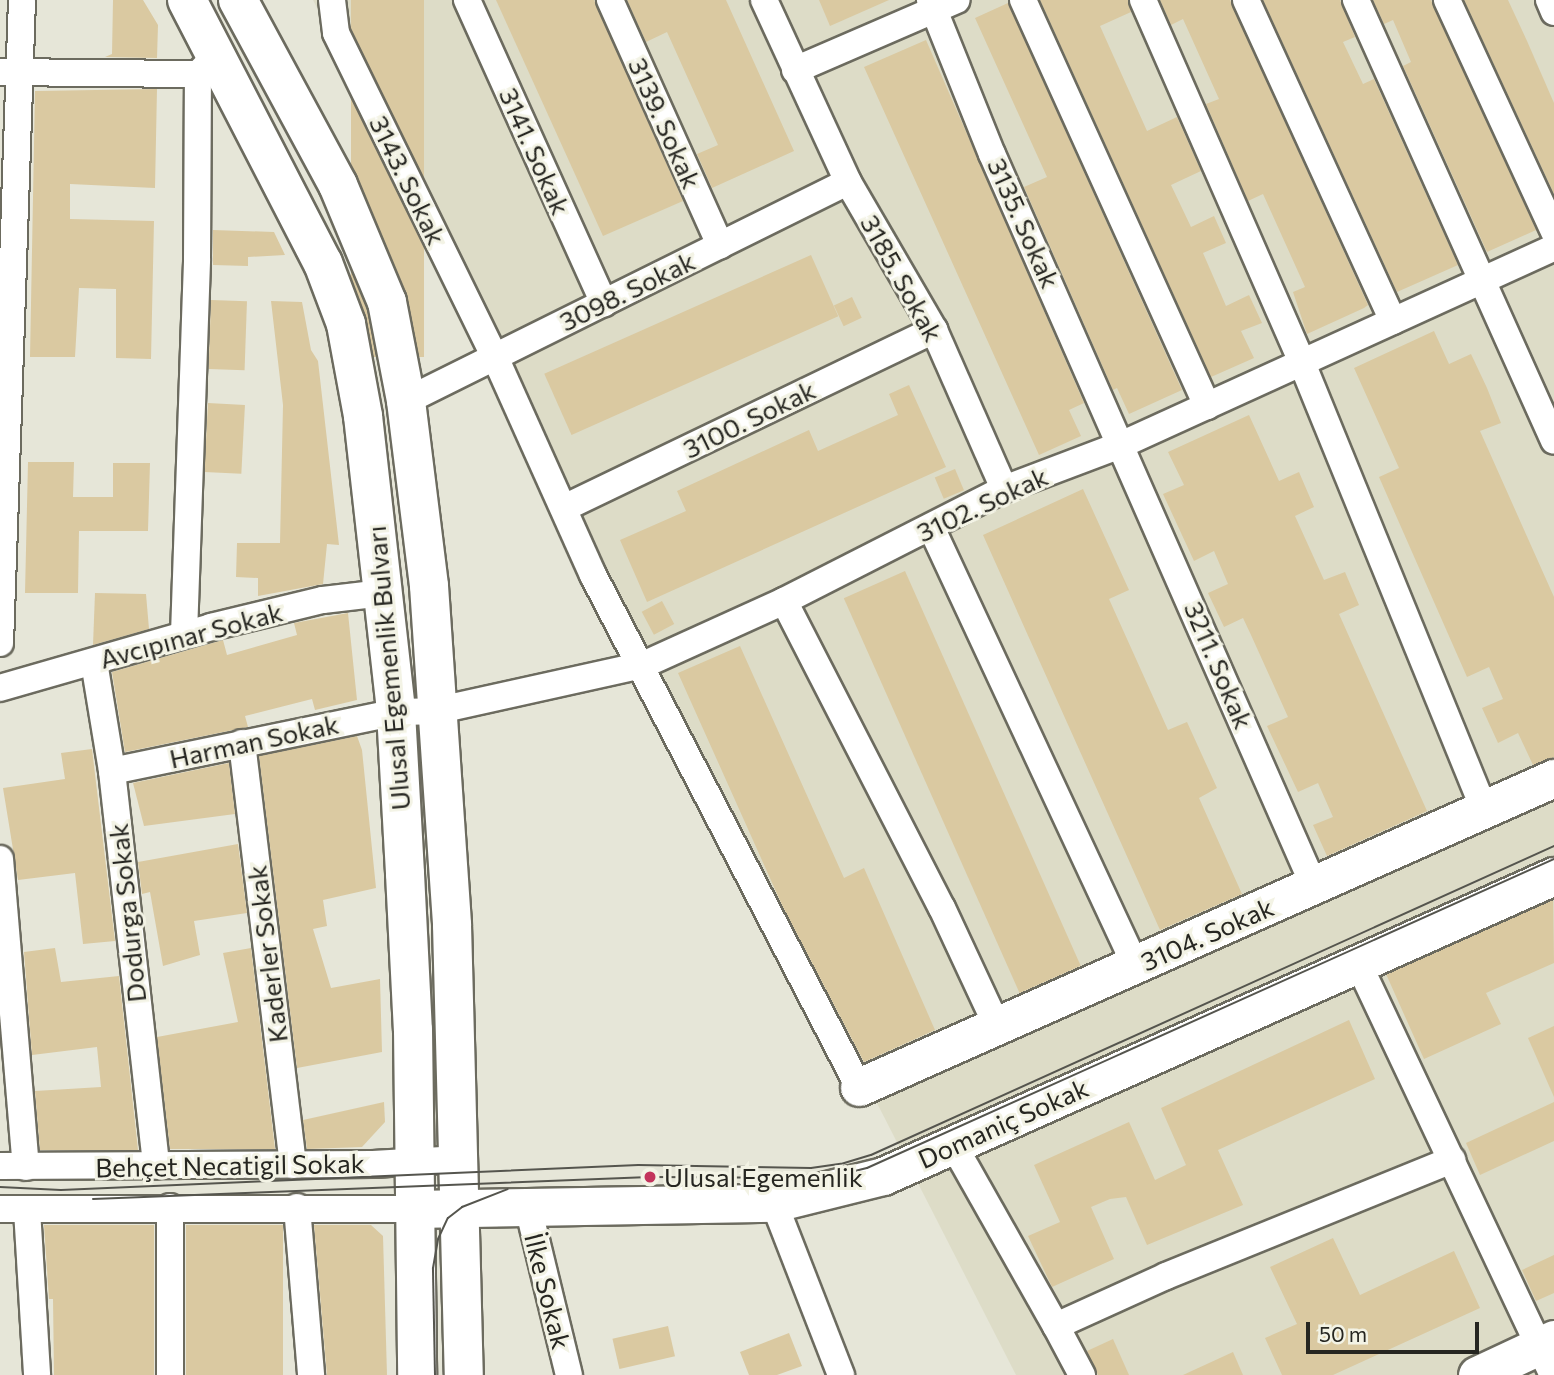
<!DOCTYPE html>
<html>
<head>
<meta charset="utf-8">
<style>
  body { margin:0 }
  #map { position:relative; width:1554px; height:1375px; overflow:hidden; background:#e6e6d8; font-family:Commissioner,sans-serif }
  div>[style] { position:absolute }
  [style*='--x'] { left:calc(var(--x)*1px); top:calc(var(--y)*1px); width:calc(var(--w)*1px); rotate:calc(var(--a)*1deg) }
  .built>* { inset:0; background:#dddcc7 }
  .building>* { inset:0; background:#dac9a1; transform-origin:0 0 }
  .roads { filter:drop-shadow(2px 0 #6c6b5f) drop-shadow(-2px 0 #6c6b5f) drop-shadow(0 2px #6c6b5f) drop-shadow(0 -2px #6c6b5f) }
  .street>* { height:26px; margin:-13px; padding:0 13px; transform-origin:13px; border-radius:13px; background:#fff }
  .secondary>* { height:37px; margin:-18.5px; padding:0 18.5px; transform-origin:18.5px; border-radius:18.5px; background:#fff }
  .primary>* { height:38px; margin:-19px; padding:0 19px; transform-origin:19px; border-radius:19px; background:#fff }
  .tram>* { height:2px; margin:-1px; padding:0 1px; transform-origin:1px; border-radius:1px; background:#55554e }
  .dots>* { width:19px; height:19px; translate:-50% -50%; box-sizing:border-box; border:4px solid #f3f3e5; border-radius:50% }
  span { translate:-50% -50%; white-space:nowrap; text-align:center; line-height:1.15; -webkit-text-stroke:6px #f3f3e5; paint-order:stroke }
  .street-label { font-size:26px; color:#262621 }
  .poi-label { font-size:26px; color:#262621 }
  .left { translate:0 -50%; text-align:left }
  .scale { position:absolute; left:1306px; top:1322px; width:173px; height:32px; box-sizing:border-box; border:4px solid #262621; border-top:0; padding-left:9px; font-size:21px; line-height:24px; white-space:nowrap; color:#262621; -webkit-text-stroke:5px #f3f3e5; paint-order:stroke }
</style>
</head>
<body>
<div id="map">
  <div class="built">
    <div style="clip-path:polygon(313px 0,1554px 0,1554px 1375px,1016px 1375px)"></div>
  </div>
  <div class="building">
    <div style="clip-path:polygon(113px 0,143px 0,158px 25px,157px 58px,105px 57px,112px 54px)"></div>
    <div style="left:351px;top:0;width:73px;height:357px"></div>
    <div style="clip-path:polygon(496px 0,594px 0,683px 201px,603px 236px)"></div>
    <div style="clip-path:polygon(627px 0,726px 0,794px 151px,712px 188px,697px 154px,718px 145px,667px 32px,646px 42px)"></div>
    <div style="clip-path:polygon(819px 0,889px 0,830px 26px)"></div>
    <div style="clip-path:polygon(1040px 0,1128px 0,1131px 12px,1100px 26px,1147px 131px,1177px 117px,1201px 171px,1171px 185px,1191px 227px,1214px 216px,1226px 243px,1203px 253px,1226px 306px,1249px 295px,1262px 323px,1241px 331px,1254px 358px,1211px 377px)"></div>
    <div style="clip-path:polygon(1160px 0,1230px 0,1368px 305px,1364px 308px,1307px 334px,1293px 292px,1305px 287px,1263px 194px,1248px 201px,1206px 104px,1219px 99px,1183px 19px,1171px 25px)"></div>
    <div style="clip-path:polygon(1263px 0,1340px 0,1355px 37px,1343px 42px,1363px 84px,1374px 79px,1458px 265px,1397px 292px)"></div>
    <div style="clip-path:polygon(1373px 0,1431px 0,1536px 230px,1487px 252px,1403px 66px,1411px 62px,1393px 20px,1384px 24px)"></div>
    <div style="clip-path:polygon(1464px 0,1508px 0,1527px 41px,1554px 103px,1554px 194px)"></div>
    <div style="clip-path:polygon(1008px 3px,1182px 390px,1129px 414px,1117px 388px,1113px 390px,1024px 187px,1047px 177px,975px 18px)"></div>
    <div style="clip-path:polygon(926px 40px,1084px 403px,1069px 410px,1081px 436px,1039px 455px,864px 67px)"></div>
    <div style="clip-path:polygon(157px 89px,155px 188px,70px 184px,70px 219px,154px 221px,151px 359px,116px 358px,116px 289px,79px 288px,75px 357px,30px 357px,35px 91px)"></div>
    <div style="clip-path:polygon(213px 230px,274px 232px,285px 255px,248px 257px,248px 266px,213px 265px)"></div>
    <div style="left:811px;top:255px;width:67px;height:292px;rotate:66deg"></div>
    <div style="left:852px;top:297px;width:23px;height:20px;rotate:65deg"></div>
    <div style="left:211px;top:300px;width:36px;height:69px;rotate:2deg"></div>
    <div style="clip-path:polygon(271px 301px,302px 302px,311px 350px,318px 361px,339px 545px,327px 544px,323px 584px,258px 596px,258px 578px,236px 577px,237px 543px,280px 543px,283px 405px)"></div>
    <div style="clip-path:polygon(1434px 331px,1449px 364px,1471px 354px,1487px 388px,1501px 423px,1480px 431px,1554px 597px,1554px 757px,1533px 765px,1518px 733px,1498px 743px,1482px 708px,1503px 699px,1489px 667px,1467px 677px,1379px 477px,1399px 468px,1354px 368px)"></div>
    <div style="clip-path:polygon(909px 385px,946px 467px,647px 602px,620px 540px,686px 511px,677px 491px,809px 430px,818px 451px,898px 415px,889px 394px)"></div>
    <div style="left:208px;top:403px;width:37px;height:69px;rotate:3deg"></div>
    <div style="clip-path:polygon(1249px 415px,1279px 481px,1299px 472px,1314px 507px,1295px 516px,1324px 580px,1345px 572px,1359px 605px,1339px 614px,1427px 811px,1327px 856px,1313px 825px,1333px 817px,1318px 783px,1298px 792px,1267px 726px,1288px 717px,1251px 635px,1243px 618px,1224px 627px,1208px 593px,1228px 584px,1214px 551px,1194px 561px,1163px 494px,1184px 485px,1168px 452px)"></div>
    <div style="clip-path:polygon(28px 462px,74px 462px,73px 497px,113px 497px,113px 463px,150px 463px,148px 531px,79px 531px,78px 593px,25px 593px)"></div>
    <div style="left:955px;top:469px;width:23px;height:22px;rotate:67deg"></div>
    <div style="clip-path:polygon(1083px 489px,1129px 590px,1109px 599px,1168px 730px,1187px 722px,1217px 788px,1199px 798px,1242px 894px,1160px 930px,983px 535px)"></div>
    <div style="left:905px;top:571px;width:432px;height:67px;rotate:66deg"></div>
    <div style="clip-path:polygon(95px 593px,146px 594px,149px 629px,93px 645px)"></div>
    <div style="left:662px;top:601px;width:26px;height:23px;rotate:62deg"></div>
    <div style="clip-path:polygon(348px 613px,357px 700px,315px 710px,312px 699px,245px 716px,248px 727px,125px 752px,112px 672px,223px 640px,227px 655px,297px 635px,294px 623px)"></div>
    <div style="clip-path:polygon(740px 646px,844px 878px,864px 868px,935px 1030px,864px 1062px,783px 907px,678px 673px)"></div>
    <div style="clip-path:polygon(357px 736px,362px 750px,376px 888px,323px 900px,327px 926px,313px 929px,331px 988px,380px 979px,382px 1052px,297px 1068px,259px 756px)"></div>
    <div style="clip-path:polygon(92px 749px,115px 941px,83px 944px,75px 873px,18px 880px,3px 788px,65px 779px,61px 753px)"></div>
    <div style="clip-path:polygon(229px 763px,235px 814px,144px 826px,133px 783px)"></div>
    <div style="clip-path:polygon(238px 844px,247px 913px,194px 921px,200px 955px,163px 966px,150px 892px,142px 894px,138px 862px)"></div>
    <div style="clip-path:polygon(1553px 899px,1554px 963px,1486px 993px,1501px 1024px,1424px 1059px,1386px 974px)"></div>
    <div style="clip-path:polygon(55px 948px,61px 982px,119px 976px,138px 1150px,40px 1150px,35px 1091px,101px 1087px,97px 1047px,32px 1055px,24px 952px)"></div>
    <div style="clip-path:polygon(251px 948px,275px 1149px,170px 1149px,157px 1037px,238px 1022px,223px 953px)"></div>
    <div style="clip-path:polygon(1349px 1020px,1375px 1079px,1218px 1150px,1243px 1205px,1147px 1245px,1126px 1197px,1110px 1199px,1091px 1207px,1114px 1259px,1052px 1287px,1028px 1236px,1060px 1222px,1034px 1165px,1129px 1122px,1155px 1180px,1186px 1165px,1161px 1108px)"></div>
    <div style="clip-path:polygon(1554px 1026px,1554px 1097px,1528px 1038px)"></div>
    <div style="clip-path:polygon(384px 1102px,385px 1122px,362px 1147px,307px 1149px,303px 1120px)"></div>
    <div style="clip-path:polygon(1554px 1102px,1554px 1141px,1480px 1175px,1466px 1143px)"></div>
    <div style="clip-path:polygon(44px 1225px,154px 1225px,154px 1375px,54px 1375px,53px 1299px,49px 1299px)"></div>
    <div style="left:186px;top:1225px;width:97px;height:150px"></div>
    <div style="clip-path:polygon(314px 1225px,371px 1225px,383px 1236px,387px 1375px,327px 1375px)"></div>
    <div style="clip-path:polygon(1333px 1238px,1360px 1295px,1454px 1251px,1480px 1308px,1333px 1375px,1282px 1375px,1265px 1338px,1297px 1324px,1270px 1267px)"></div>
    <div style="clip-path:polygon(1554px 1255px,1554px 1293px,1536px 1301px,1522px 1270px)"></div>
    <div style="left:668px;top:1326px;width:31px;height:57px;rotate:77deg"></div>
    <div style="clip-path:polygon(789px 1333px,802px 1366px,777px 1375px,749px 1375px,740px 1352px)"></div>
    <div style="clip-path:polygon(1113px 1339px,1129px 1375px,1098px 1375px,1087px 1351px)"></div>
    <div style="clip-path:polygon(1233px 1352px,1243px 1375px,1183px 1375px)"></div>
  </div>
  <div class="roads">
    <div class="street">
      <div style="--x:332;--y:0;--w:33;--a:83"></div>
      <div style="--x:336;--y:33;--w:361;--a:63.9"></div>
      <div style="--x:495;--y:357;--w:239;--a:65.8"></div>
      <div style="--x:593;--y:575;--w:577;--a:62.55"></div>
      <div style="--x:467;--y:0;--w:333;--a:65.7"></div>
      <div style="--x:610;--y:0;--w:269;--a:65.8"></div>
      <div style="--x:764;--y:0;--w:200;--a:65.2"></div>
      <div style="--x:848;--y:182;--w:171;--a:59.8"></div>
      <div style="--x:934;--y:330;--w:174;--a:66.2"></div>
      <div style="--x:930;--y:0;--w:166;--a:68.1"></div>
      <div style="--x:992;--y:154;--w:800;--a:66.26"></div>
      <div style="--x:1023;--y:0;--w:446;--a:65.6"></div>
      <div style="--x:1143;--y:0;--w:396;--a:66.3"></div>
      <div style="--x:1302;--y:363;--w:483;--a:67.8"></div>
      <div style="--x:1246;--y:0;--w:353;--a:65.4"></div>
      <div style="--x:1356;--y:0;--w:483;--a:65.8"></div>
      <div style="--x:1447;--y:0;--w:255;--a:65.2"></div>
      <div style="--x:1549;--y:0;--w:13;--a:67"></div>
      <div style="--x:795;--y:70;--w:176;--a:-23.4"></div>
      <div style="--x:0;--y:72;--w:198;--a:0.6"></div>
      <div style="--x:406;--y:401;--w:493;--a:-26.4"></div>
      <div style="--x:564;--y:508;--w:411;--a:-25.7"></div>
      <div style="--x:931;--y:527;--w:485;--a:65"></div>
      <div style="--x:784;--y:601;--w:345;--a:62.8"></div>
      <div style="--x:942;--y:908;--w:132;--a:65"></div>
      <div style="--x:184;--y:634;--w:375;--a:-88"></div>
      <div style="--x:197;--y:259;--w:185;--a:-89.7"></div>
      <div style="--x:198;--y:74;--w:29;--a:-46"></div>
      <div style="--x:0;--y:643;--w:643;--a:-88.04"></div>
      <div style="--x:94;--y:662;--w:110;--a:80.6"></div>
      <div style="--x:112;--y:771;--w:397;--a:83.6"></div>
      <div style="--x:0;--y:688;--w:220;--a:-16.1"></div>
      <div style="--x:211;--y:627;--w:115;--a:-13.6"></div>
      <div style="--x:323;--y:600;--w:60;--a:-6.7"></div>
      <div style="--x:242;--y:743;--w:425;--a:83.1"></div>
      <div style="--x:112;--y:771;--w:290;--a:-11.7"></div>
      <div style="--x:396;--y:712;--w:39;--a:-1"></div>
      <div style="--x:435;--y:711;--w:213;--a:-12.5"></div>
      <div style="--x:643;--y:665;--w:155;--a:-24.4"></div>
      <div style="--x:784;--y:601;--w:247;--a:-27"></div>
      <div style="--x:1004;--y:489;--w:127;--a:-20.7"></div>
      <div style="--x:1123;--y:444;--w:473;--a:-24.5"></div>
      <div style="--x:0;--y:859;--w:309;--a:85.2"></div>
      <div style="--x:1359;--y:965;--w:454;--a:64.7"></div>
      <div style="--x:954;--y:1146;--w:207;--a:60.5"></div>
      <div style="--x:0;--y:1166;--w:373;--a:-0.3"></div>
      <div style="--x:373;--y:1164;--w:87;--a:-3.3"></div>
      <div style="--x:774;--y:1203;--w:185;--a:68.7"></div>
      <div style="--x:297;--y:1207;--w:169;--a:85.2"></div>
      <div style="--x:528;--y:1207;--w:173;--a:76.3"></div>
      <div style="--x:0;--y:1209;--w:413;--a:0"></div>
      <div style="--x:27;--y:1210;--w:165;--a:86.5"></div>
      <div style="--x:170;--y:1375;--w:168;--a:-90"></div>
      <div style="--x:1082;--y:1375;--w:55;--a:-118"></div>
      <div style="--x:1056;--y:1326;--w:121;--a:-24.4"></div>
      <div style="--x:1166;--y:1276;--w:309;--a:-22.1"></div>
    </div>
    <div class="secondary">
      <div style="--x:859;--y:1087;--w:761;--a:-23.97"></div>
      <div style="--x:413;--y:1209;--w:361;--a:-1"></div>
      <div style="--x:774;--y:1203;--w:112;--a:-13.9"></div>
      <div style="--x:883;--y:1176;--w:735;--a:-24.09"></div>
      <div style="--x:1477;--y:1375;--w:85;--a:-25.1"></div>
    </div>
    <div class="primary">
      <div style="--x:187;--y:0;--w:296;--a:62.7"></div>
      <div style="--x:323;--y:263;--w:65;--a:69.3"></div>
      <div style="--x:346;--y:324;--w:94;--a:79.5"></div>
      <div style="--x:363;--y:416;--w:298;--a:83.6"></div>
      <div style="--x:396;--y:712;--w:162;--a:86.8"></div>
      <div style="--x:405;--y:874;--w:156;--a:87.1"></div>
      <div style="--x:413;--y:1030;--w:345;--a:89.3"></div>
      <div style="--x:238;--y:0;--w:210;--a:61.6"></div>
      <div style="--x:338;--y:185;--w:127;--a:67.3"></div>
      <div style="--x:387;--y:302;--w:101;--a:79.1"></div>
      <div style="--x:406;--y:401;--w:186;--a:82.9"></div>
      <div style="--x:429;--y:586;--w:340;--a:86.1"></div>
      <div style="--x:452;--y:925;--w:450;--a:88.5"></div>
    </div>
  </div>
  <div class="tram">
    <div style="--x:0;--y:1187;--w:61;--a:2.8"></div>
    <div style="--x:61;--y:1190;--w:578;--a:-2.48"></div>
    <div style="--x:638;--y:1165;--w:173;--a:1"></div>
    <div style="--x:811;--y:1168;--w:30;--a:-8"></div>
    <div style="--x:841;--y:1164;--w:31;--a:-17"></div>
    <div style="--x:871;--y:1155;--w:750;--a:-24.34"></div>
    <div style="--x:93;--y:1199;--w:557;--a:-2.26"></div>
    <div style="--x:650;--y:1177;--w:177;--a:0.3"></div>
    <div style="--x:827;--y:1178;--w:41;--a:-14"></div>
    <div style="--x:867;--y:1168;--w:753;--a:-24.22"></div>
    <div style="--x:435;--y:1375;--w:107;--a:-91.1"></div>
    <div style="--x:433;--y:1268;--w:29;--a:-80"></div>
    <div style="--x:438;--y:1239;--w:23;--a:-65"></div>
    <div style="--x:448;--y:1218;--w:18;--a:-38"></div>
    <div style="--x:462;--y:1207;--w:49;--a:-21.4"></div>
  </div>
  <div class="dots">
    <div style="left:650px;top:1177px;background:#c3345c"></div>
  </div>
  <div class="street-label">
    <span style="left:665px;top:123px;rotate:66deg">3139. Sokak</span>
    <span style="left:535px;top:151px;rotate:66deg">3141. Sokak</span>
    <span style="left:408px;top:180px;rotate:64deg">3143. Sokak</span>
    <span style="left:1024px;top:223px;rotate:66deg">3135. Sokak</span>
    <span style="left:902px;top:278px;rotate:61deg">3185. Sokak</span>
    <span style="left:627px;top:291px;rotate:-26deg">3098. Sokak</span>
    <span style="left:749px;top:419px;rotate:-26deg">3100. Sokak</span>
    <span style="left:982px;top:504px;rotate:-25deg">3102. Sokak</span>
    <span style="left:191px;top:635px;rotate:-15deg">Avcıpınar Sokak</span>
    <span style="left:1219px;top:665px;rotate:67deg">3211. Sokak</span>
    <span style="left:388px;top:668px;rotate:-95deg">Ulusal Egemenlik Bulvarı</span>
    <span style="left:254px;top:741px;rotate:-12deg">Harman Sokak</span>
    <span style="left:127px;top:913px;rotate:-96deg">Dodurga Sokak</span>
    <span style="left:1207px;top:934px;rotate:-24deg">3104. Sokak</span>
    <span style="left:267px;top:954px;rotate:-97deg">Kaderler Sokak</span>
    <span style="left:1003px;top:1123px;rotate:-24deg">Domaniç Sokak</span>
    <span style="left:230px;top:1165px;rotate:-1deg">Behçet Necatigil Sokak</span>
    <span style="left:548px;top:1291px;rotate:76deg">İlke Sokak</span>
  </div>
  <div class="poi-label">
    <span class="left" style="left:664px;top:1177px">Ulusal Egemenlik</span>
  </div>
  <div class="scale">50 m</div>
</div>
</body>
</html>
